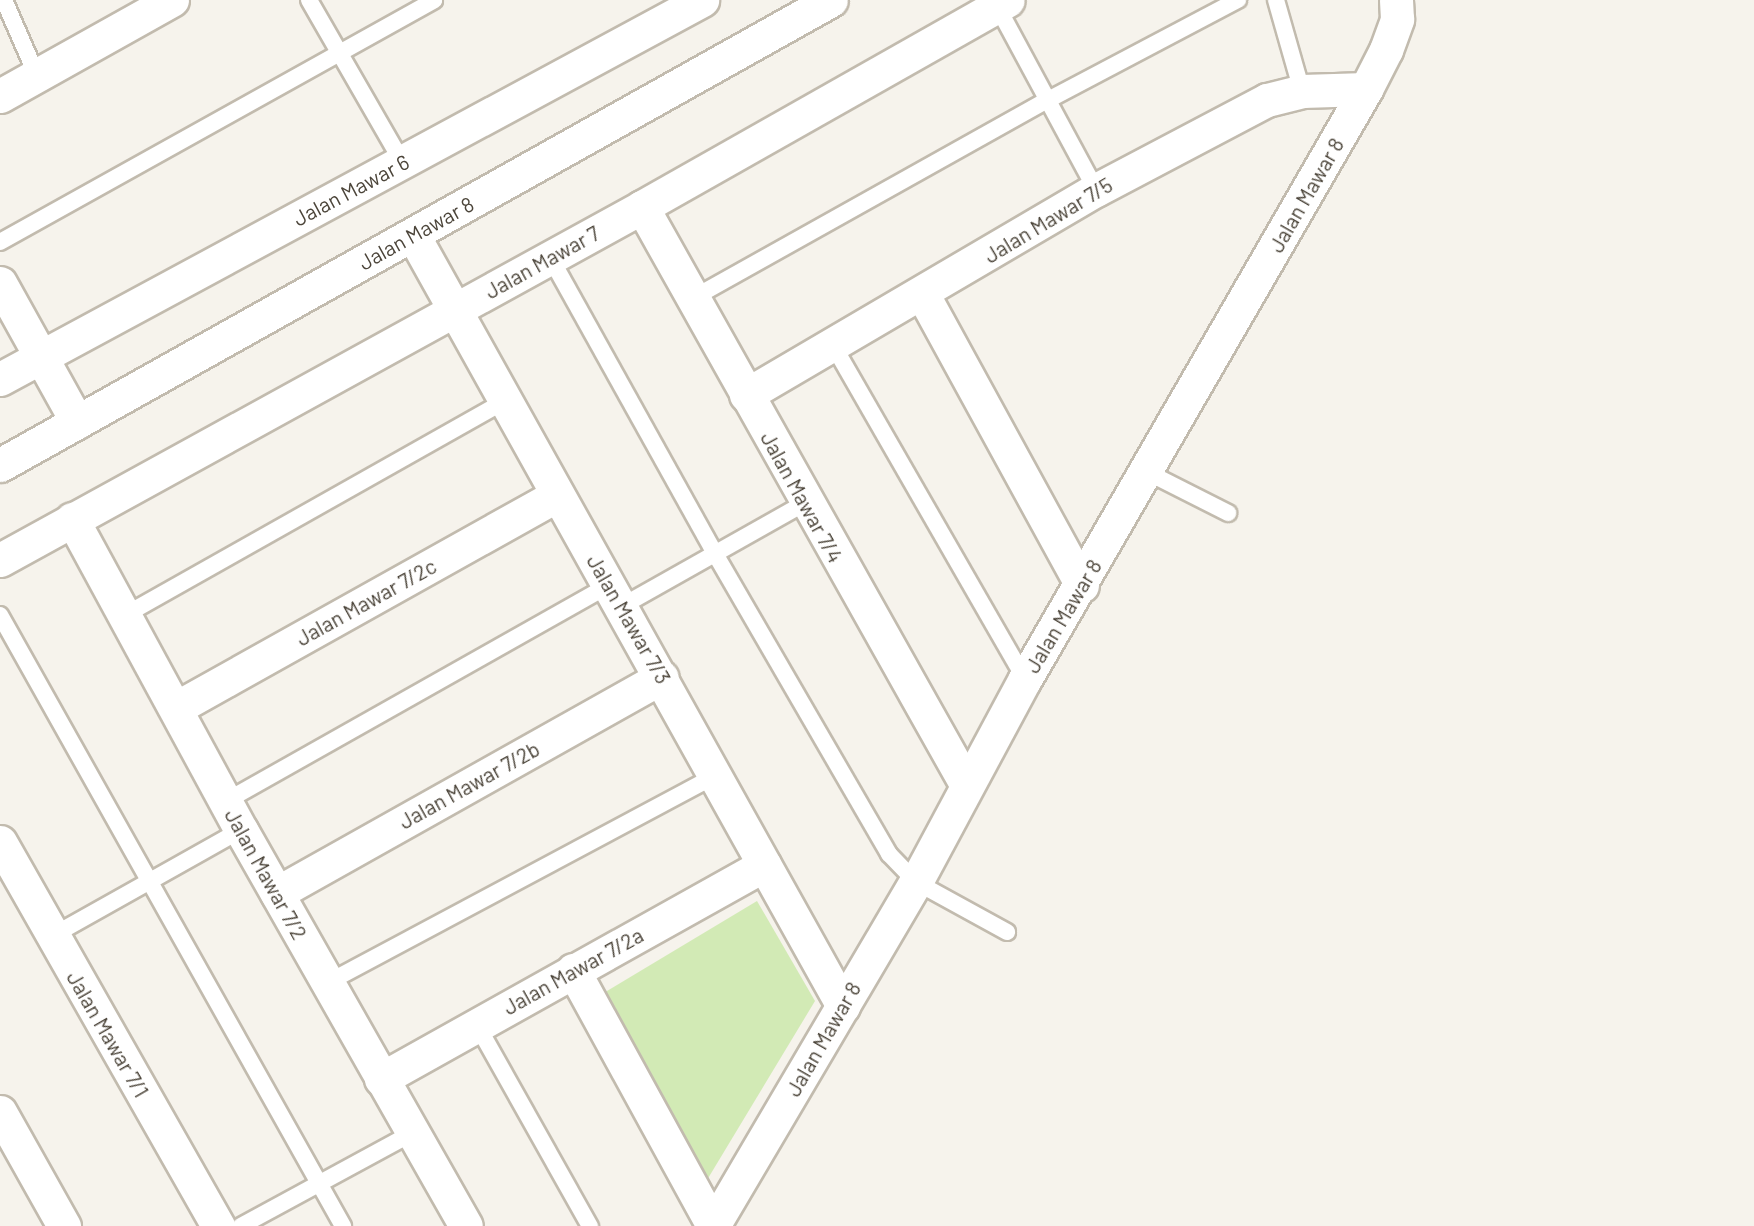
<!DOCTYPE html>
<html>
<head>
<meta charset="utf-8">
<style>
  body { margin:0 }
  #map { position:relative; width:1754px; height:1226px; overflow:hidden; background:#f6f3ec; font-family:Barlow,sans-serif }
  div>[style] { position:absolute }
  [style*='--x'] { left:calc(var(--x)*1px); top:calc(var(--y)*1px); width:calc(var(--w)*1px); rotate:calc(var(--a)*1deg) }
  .green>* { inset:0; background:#d2eab5 }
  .roads { filter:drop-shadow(2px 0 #c2bbae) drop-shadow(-2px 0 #c2bbae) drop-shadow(0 2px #c2bbae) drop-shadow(0 -2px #c2bbae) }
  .service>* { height:16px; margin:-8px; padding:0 8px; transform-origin:8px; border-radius:8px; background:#fff }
  .minor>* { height:33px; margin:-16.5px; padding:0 16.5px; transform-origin:16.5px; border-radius:16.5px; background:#fff }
  .tertiary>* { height:33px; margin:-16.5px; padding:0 16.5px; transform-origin:16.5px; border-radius:16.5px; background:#fff }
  span { translate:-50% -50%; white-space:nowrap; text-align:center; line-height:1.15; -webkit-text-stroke:6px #fff; paint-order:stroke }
  .street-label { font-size:21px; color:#4b4439 }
</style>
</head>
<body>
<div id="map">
  <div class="green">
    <div style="clip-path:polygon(757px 901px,815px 1001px,707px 1180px,602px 994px)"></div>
  </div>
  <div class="roads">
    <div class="service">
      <div style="--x:4;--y:0;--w:83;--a:66.5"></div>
      <div style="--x:309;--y:0;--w:187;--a:60.1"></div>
      <div style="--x:1276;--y:0;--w:95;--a:74.1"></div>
      <div style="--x:997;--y:6;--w:209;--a:61.7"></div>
      <div style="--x:0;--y:242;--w:497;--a:-29.1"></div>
      <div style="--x:550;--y:257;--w:338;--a:60.9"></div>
      <div style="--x:714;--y:552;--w:349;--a:59.9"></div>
      <div style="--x:889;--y:854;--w:39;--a:46"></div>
      <div style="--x:916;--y:882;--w:104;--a:28.8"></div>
      <div style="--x:693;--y:298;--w:406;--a:-29.2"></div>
      <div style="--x:1048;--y:100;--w:215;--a:-27.8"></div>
      <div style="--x:833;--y:345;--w:385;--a:60.1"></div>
      <div style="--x:1147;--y:472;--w:91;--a:26.8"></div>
      <div style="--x:622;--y:606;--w:210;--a:-29.4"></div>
      <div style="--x:0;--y:615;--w:701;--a:60.69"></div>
      <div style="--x:125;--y:615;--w:436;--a:-29.4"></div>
      <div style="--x:226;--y:801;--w:440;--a:-29.4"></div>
      <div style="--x:52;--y:936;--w:217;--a:-29.3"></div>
      <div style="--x:327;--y:983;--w:441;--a:-28.1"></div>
      <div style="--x:477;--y:1025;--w:231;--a:60.7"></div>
      <div style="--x:241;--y:1226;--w:195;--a:-28.5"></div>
    </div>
    <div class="minor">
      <div style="--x:0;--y:96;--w:197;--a:-29.2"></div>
      <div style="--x:642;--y:207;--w:662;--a:60.68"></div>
      <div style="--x:413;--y:235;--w:883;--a:60.85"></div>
      <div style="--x:0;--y:283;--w:159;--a:61"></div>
      <div style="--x:923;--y:295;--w:331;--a:61.3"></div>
      <div style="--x:0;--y:379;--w:798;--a:-28.36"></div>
      <div style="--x:746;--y:395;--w:406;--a:-30.4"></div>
      <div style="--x:1096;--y:190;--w:193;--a:-27.8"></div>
      <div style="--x:1267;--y:100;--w:36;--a:-14"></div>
      <div style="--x:1302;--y:91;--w:64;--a:-1.8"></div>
      <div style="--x:0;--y:465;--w:952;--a:-29.23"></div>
      <div style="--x:72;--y:519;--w:354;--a:61.5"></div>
      <div style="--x:241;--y:830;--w:455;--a:60.4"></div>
      <div style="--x:0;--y:560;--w:733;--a:-28.8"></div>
      <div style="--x:642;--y:207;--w:420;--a:-29.5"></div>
      <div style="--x:176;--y:708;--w:436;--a:-29.2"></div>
      <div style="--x:0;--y:842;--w:442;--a:60.4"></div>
      <div style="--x:277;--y:893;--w:441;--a:-29.3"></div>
      <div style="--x:573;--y:970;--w:292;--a:61.3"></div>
      <div style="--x:381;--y:1079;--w:439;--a:-29.2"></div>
      <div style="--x:713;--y:1226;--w:399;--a:-59.5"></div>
      <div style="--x:916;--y:882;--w:230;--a:-61.8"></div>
      <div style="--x:1025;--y:679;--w:681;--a:-59.97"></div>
      <div style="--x:1366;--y:89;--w:44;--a:-62.9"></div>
      <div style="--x:1386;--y:50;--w:33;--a:-70"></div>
      <div style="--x:1397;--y:19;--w:19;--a:-93"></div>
    </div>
    <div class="tertiary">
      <div style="--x:0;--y:1112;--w:131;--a:60.7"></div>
    </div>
  </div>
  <div class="street-label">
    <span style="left:351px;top:190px;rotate:-28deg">Jalan Mawar 6</span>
    <span style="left:1306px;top:195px;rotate:-60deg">Jalan Mawar 8</span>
    <span style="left:1048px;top:220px;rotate:-31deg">Jalan Mawar 7/5</span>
    <span style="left:416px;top:233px;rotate:-29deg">Jalan Mawar 8</span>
    <span style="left:542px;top:262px;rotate:-29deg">Jalan Mawar 7</span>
    <span style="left:802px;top:497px;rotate:61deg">Jalan Mawar 7/4</span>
    <span style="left:366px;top:602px;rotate:-29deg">Jalan Mawar 7/2c</span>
    <span style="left:1063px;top:616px;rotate:-59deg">Jalan Mawar 8</span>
    <span style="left:629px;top:619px;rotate:60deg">Jalan Mawar 7/3</span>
    <span style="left:469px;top:785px;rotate:-29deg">Jalan Mawar 7/2b</span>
    <span style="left:266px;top:874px;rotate:61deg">Jalan Mawar 7/2</span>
    <span style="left:573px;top:971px;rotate:-29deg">Jalan Mawar 7/2a</span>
    <span style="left:108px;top:1034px;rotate:60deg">Jalan Mawar 7/1</span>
    <span style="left:823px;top:1039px;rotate:-60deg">Jalan Mawar 8</span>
  </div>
</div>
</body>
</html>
